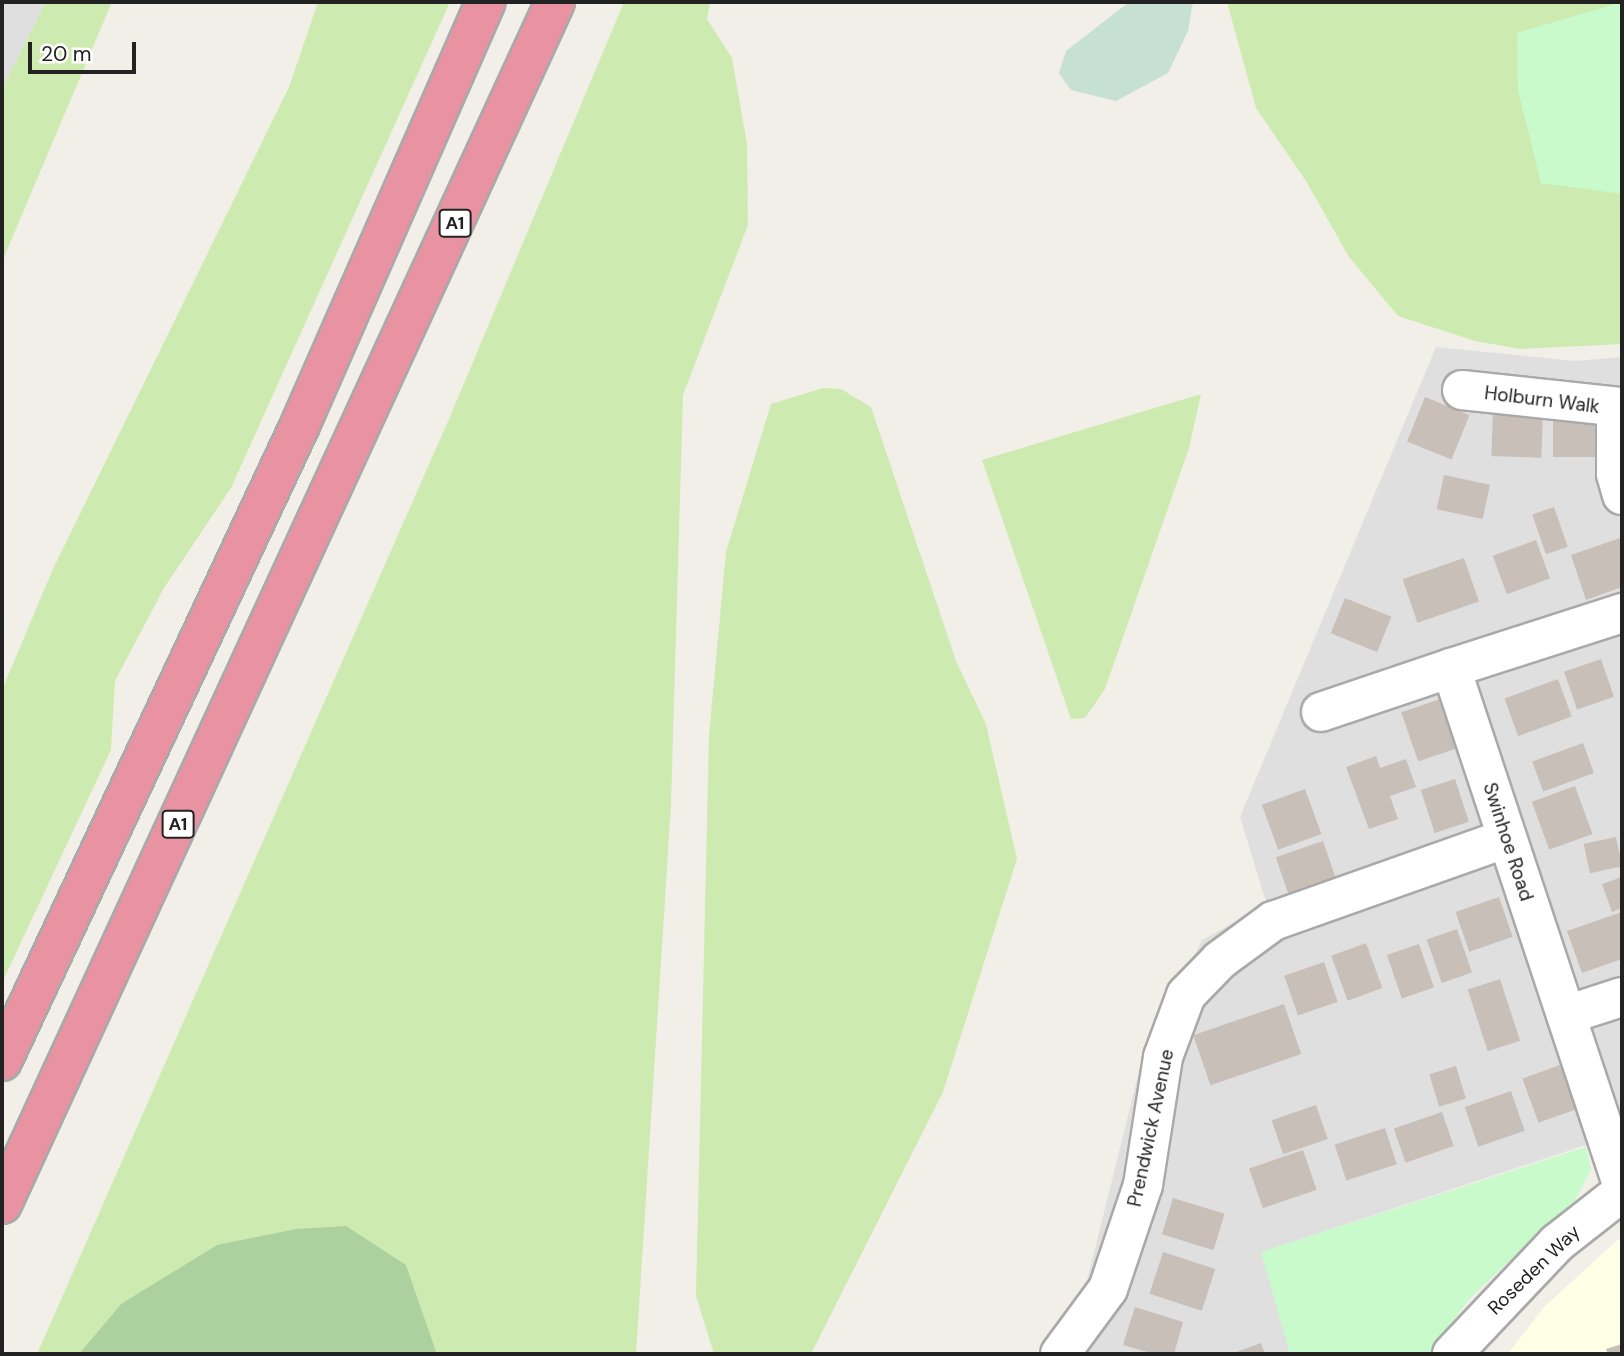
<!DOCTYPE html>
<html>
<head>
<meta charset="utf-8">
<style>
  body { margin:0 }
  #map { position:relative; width:1624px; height:1356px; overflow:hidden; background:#f2efe9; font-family:"DM Sans",sans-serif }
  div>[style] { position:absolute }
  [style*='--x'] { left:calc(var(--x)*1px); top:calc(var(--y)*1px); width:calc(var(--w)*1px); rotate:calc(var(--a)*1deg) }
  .residential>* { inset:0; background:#e0dfdf }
  .education>* { inset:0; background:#ffffe5 }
  .grass>* { inset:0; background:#cdebb0 }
  .forest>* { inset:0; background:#add19e }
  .wetland>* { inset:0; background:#c6e0d4 }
  .park>* { inset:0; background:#c8facc }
  .building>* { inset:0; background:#c7bfb8; transform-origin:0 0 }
  .roads { filter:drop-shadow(2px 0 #a9a9a9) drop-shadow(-2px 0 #a9a9a9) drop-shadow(0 2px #a9a9a9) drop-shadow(0 -2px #a9a9a9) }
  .minor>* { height:38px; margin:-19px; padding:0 19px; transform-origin:19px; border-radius:19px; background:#fff }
  .highway>* { height:38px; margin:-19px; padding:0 19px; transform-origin:19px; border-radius:19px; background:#e892a2 }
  span { translate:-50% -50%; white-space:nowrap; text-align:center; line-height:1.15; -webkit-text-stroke:5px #fff; paint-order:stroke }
  .shield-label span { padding:2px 5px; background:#fff; border:2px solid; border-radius:5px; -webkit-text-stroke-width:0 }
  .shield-label { font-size:18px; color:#222; font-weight:700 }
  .street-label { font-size:19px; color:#222 }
  .frame { position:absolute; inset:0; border:4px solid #222; pointer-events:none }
  .scale { position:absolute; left:28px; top:42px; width:108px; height:32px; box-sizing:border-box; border:4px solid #222; border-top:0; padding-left:9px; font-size:21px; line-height:24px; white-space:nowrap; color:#222; -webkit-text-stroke:5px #fff; paint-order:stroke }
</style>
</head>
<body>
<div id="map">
  <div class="residential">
    <div style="clip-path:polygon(2px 2px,46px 2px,2px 89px)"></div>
    <div style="clip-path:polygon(1436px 347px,1575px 361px,1622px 357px,1622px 1133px,1262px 1252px,1290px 1354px,1041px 1354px,1086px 1285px,1142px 1059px,1202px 940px,1267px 905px,1240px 817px)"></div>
  </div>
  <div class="education">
    <div style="clip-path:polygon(1622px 1236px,1622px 1354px,1508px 1354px,1544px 1307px)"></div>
  </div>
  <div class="grass">
    <div style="clip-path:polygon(46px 2px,112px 2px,2px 262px,2px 89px)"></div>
    <div style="clip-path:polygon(318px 2px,450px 2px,231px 488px,164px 588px,115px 681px,111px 750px,2px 983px,2px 690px,52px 571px,289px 87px)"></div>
    <div style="clip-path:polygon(624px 2px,710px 2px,707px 19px,732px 58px,747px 144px,748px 225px,683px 395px,671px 805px,636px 1354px,437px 1354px,406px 1265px,121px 1304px,79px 1354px,37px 1354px,449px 419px)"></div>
    <div style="clip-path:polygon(1227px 2px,1622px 2px,1622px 344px,1520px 349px,1475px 341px,1398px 316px,1349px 257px,1306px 181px,1256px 108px)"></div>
    <div style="clip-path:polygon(823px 388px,841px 389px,871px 407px,956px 661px,986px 724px,1017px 859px,943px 1092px,811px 1354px,714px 1354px,696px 1296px,709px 735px,726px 552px,771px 404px)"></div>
    <div style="clip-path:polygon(1201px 394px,1189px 448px,1105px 689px,1085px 718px,1071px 719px,982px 460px)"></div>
  </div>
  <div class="forest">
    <div style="clip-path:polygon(346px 1226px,406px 1265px,437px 1354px,79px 1354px,121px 1304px,217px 1245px,296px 1229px)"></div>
  </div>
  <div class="wetland">
    <div style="clip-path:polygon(1129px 2px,1193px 2px,1188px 31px,1168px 73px,1116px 101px,1071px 90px,1059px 73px,1066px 51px)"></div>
  </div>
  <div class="park">
    <div style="clip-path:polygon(1622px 2px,1622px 194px,1541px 183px,1518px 90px,1517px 33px)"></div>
    <div style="clip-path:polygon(1586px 1147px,1591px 1169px,1576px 1199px,1469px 1299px,1428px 1354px,1290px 1354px,1261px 1252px)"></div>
  </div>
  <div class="building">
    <div style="left:1425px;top:397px;width:48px;height:48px;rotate:22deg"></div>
    <div style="left:1493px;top:410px;width:50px;height:46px;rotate:2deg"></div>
    <div style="left:1553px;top:420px;width:49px;height:37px"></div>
    <div style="left:1444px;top:475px;width:47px;height:35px;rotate:12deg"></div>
    <div style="left:1554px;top:507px;width:42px;height:23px;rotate:71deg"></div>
    <div style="clip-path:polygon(1620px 538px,1622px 587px,1586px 600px,1571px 555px)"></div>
    <div style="left:1536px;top:540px;width:41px;height:46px;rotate:70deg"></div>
    <div style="left:1464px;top:558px;width:46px;height:65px;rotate:71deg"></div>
    <div style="left:1345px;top:598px;width:50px;height:38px;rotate:22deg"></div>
    <div style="left:1601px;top:659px;width:40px;height:39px;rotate:71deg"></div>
    <div style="left:1558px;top:679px;width:40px;height:57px;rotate:70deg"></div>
    <div style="left:1440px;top:699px;width:52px;height:41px;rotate:71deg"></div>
    <div style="left:1583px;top:743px;width:32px;height:54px;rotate:70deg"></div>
    <div style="clip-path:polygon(1376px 756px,1380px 768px,1406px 759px,1416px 787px,1390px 796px,1398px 819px,1369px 829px,1346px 767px)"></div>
    <div style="left:1455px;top:779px;width:45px;height:36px;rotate:72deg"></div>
    <div style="left:1575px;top:786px;width:51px;height:46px;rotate:70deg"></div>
    <div style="left:1305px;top:789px;width:48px;height:46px;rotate:70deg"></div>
    <div style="left:1616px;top:837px;width:30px;height:33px;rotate:78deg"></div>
    <div style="left:1323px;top:841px;width:40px;height:50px;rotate:71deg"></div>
    <div style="clip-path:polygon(1622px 877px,1622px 908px,1612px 912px,1602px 884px)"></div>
    <div style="left:1499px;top:897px;width:42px;height:46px;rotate:71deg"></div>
    <div style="clip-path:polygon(1622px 912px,1622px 959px,1582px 973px,1567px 931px)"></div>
    <div style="left:1457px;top:929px;width:46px;height:32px;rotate:71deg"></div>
    <div style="left:1366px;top:943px;width:48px;height:37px;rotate:70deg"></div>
    <div style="left:1419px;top:944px;width:46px;height:34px;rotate:71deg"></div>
    <div style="left:1324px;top:962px;width:42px;height:42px;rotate:71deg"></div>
    <div style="left:1500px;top:979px;width:65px;height:34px;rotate:72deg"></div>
    <div style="left:1284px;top:1004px;width:53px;height:96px;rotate:71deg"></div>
    <div style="left:1560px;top:1065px;width:47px;height:40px;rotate:70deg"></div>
    <div style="left:1456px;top:1066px;width:34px;height:28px;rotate:73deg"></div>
    <div style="left:1511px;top:1091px;width:42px;height:49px;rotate:71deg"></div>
    <div style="left:1316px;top:1105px;width:36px;height:47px;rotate:71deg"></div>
    <div style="left:1442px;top:1112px;width:36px;height:51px;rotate:71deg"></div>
    <div style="left:1385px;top:1128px;width:38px;height:53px;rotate:72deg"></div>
    <div style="left:1303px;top:1150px;width:42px;height:57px;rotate:71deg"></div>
    <div style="left:1173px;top:1198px;width:54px;height:38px;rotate:17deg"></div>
    <div style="left:1163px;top:1252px;width:55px;height:44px;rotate:18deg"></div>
    <div style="clip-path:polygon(1135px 1307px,1183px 1322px,1174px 1354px,1154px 1354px,1123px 1345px)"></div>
    <div style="clip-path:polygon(1261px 1343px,1265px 1354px,1231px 1354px)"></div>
    <div style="clip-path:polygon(1622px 1344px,1622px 1354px,1608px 1354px,1606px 1349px)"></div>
  </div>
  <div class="roads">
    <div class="minor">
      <div style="--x:1462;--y:390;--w:161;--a:6.1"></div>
      <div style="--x:1616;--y:409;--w:65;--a:90"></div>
      <div style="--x:1616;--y:474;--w:22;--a:74"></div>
      <div style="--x:1451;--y:668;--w:180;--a:-17.8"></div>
      <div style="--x:1321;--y:712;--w:137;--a:-18.7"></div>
      <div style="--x:1451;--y:668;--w:544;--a:71.67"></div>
      <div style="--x:1566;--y:1015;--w:59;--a:-17.8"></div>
      <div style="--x:1060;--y:1354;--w:81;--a:-53.6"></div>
      <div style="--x:1108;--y:1289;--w:110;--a:-71.4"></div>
      <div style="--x:1143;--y:1185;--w:130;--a:-81.1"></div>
      <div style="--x:1163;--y:1057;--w:66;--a:-69.6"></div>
      <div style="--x:1186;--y:995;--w:49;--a:-45.8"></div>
      <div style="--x:1220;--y:960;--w:66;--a:-36.3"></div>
      <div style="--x:1273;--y:921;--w:248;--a:-19.5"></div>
      <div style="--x:1452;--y:1354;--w:153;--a:-46.6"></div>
      <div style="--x:1557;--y:1243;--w:83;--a:-38.1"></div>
    </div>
    <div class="highway">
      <div style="--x:2;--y:1061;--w:702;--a:-64.89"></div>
      <div style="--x:300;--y:425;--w:462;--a:-66.3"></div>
      <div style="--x:2;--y:1204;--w:1323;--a:-65.29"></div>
    </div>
  </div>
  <div class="shield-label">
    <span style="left:455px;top:223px">A1</span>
    <span style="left:178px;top:824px">A1</span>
  </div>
  <div class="street-label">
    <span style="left:1542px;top:400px;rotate:7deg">Holburn Walk</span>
    <span style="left:1508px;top:842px;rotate:72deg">Swinhoe Road</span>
    <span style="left:1151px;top:1128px;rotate:-78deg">Prendwick Avenue</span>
    <span style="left:1534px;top:1270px;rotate:-44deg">Roseden Way</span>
  </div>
  <div class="frame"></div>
  <div class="scale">20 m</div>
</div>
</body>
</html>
